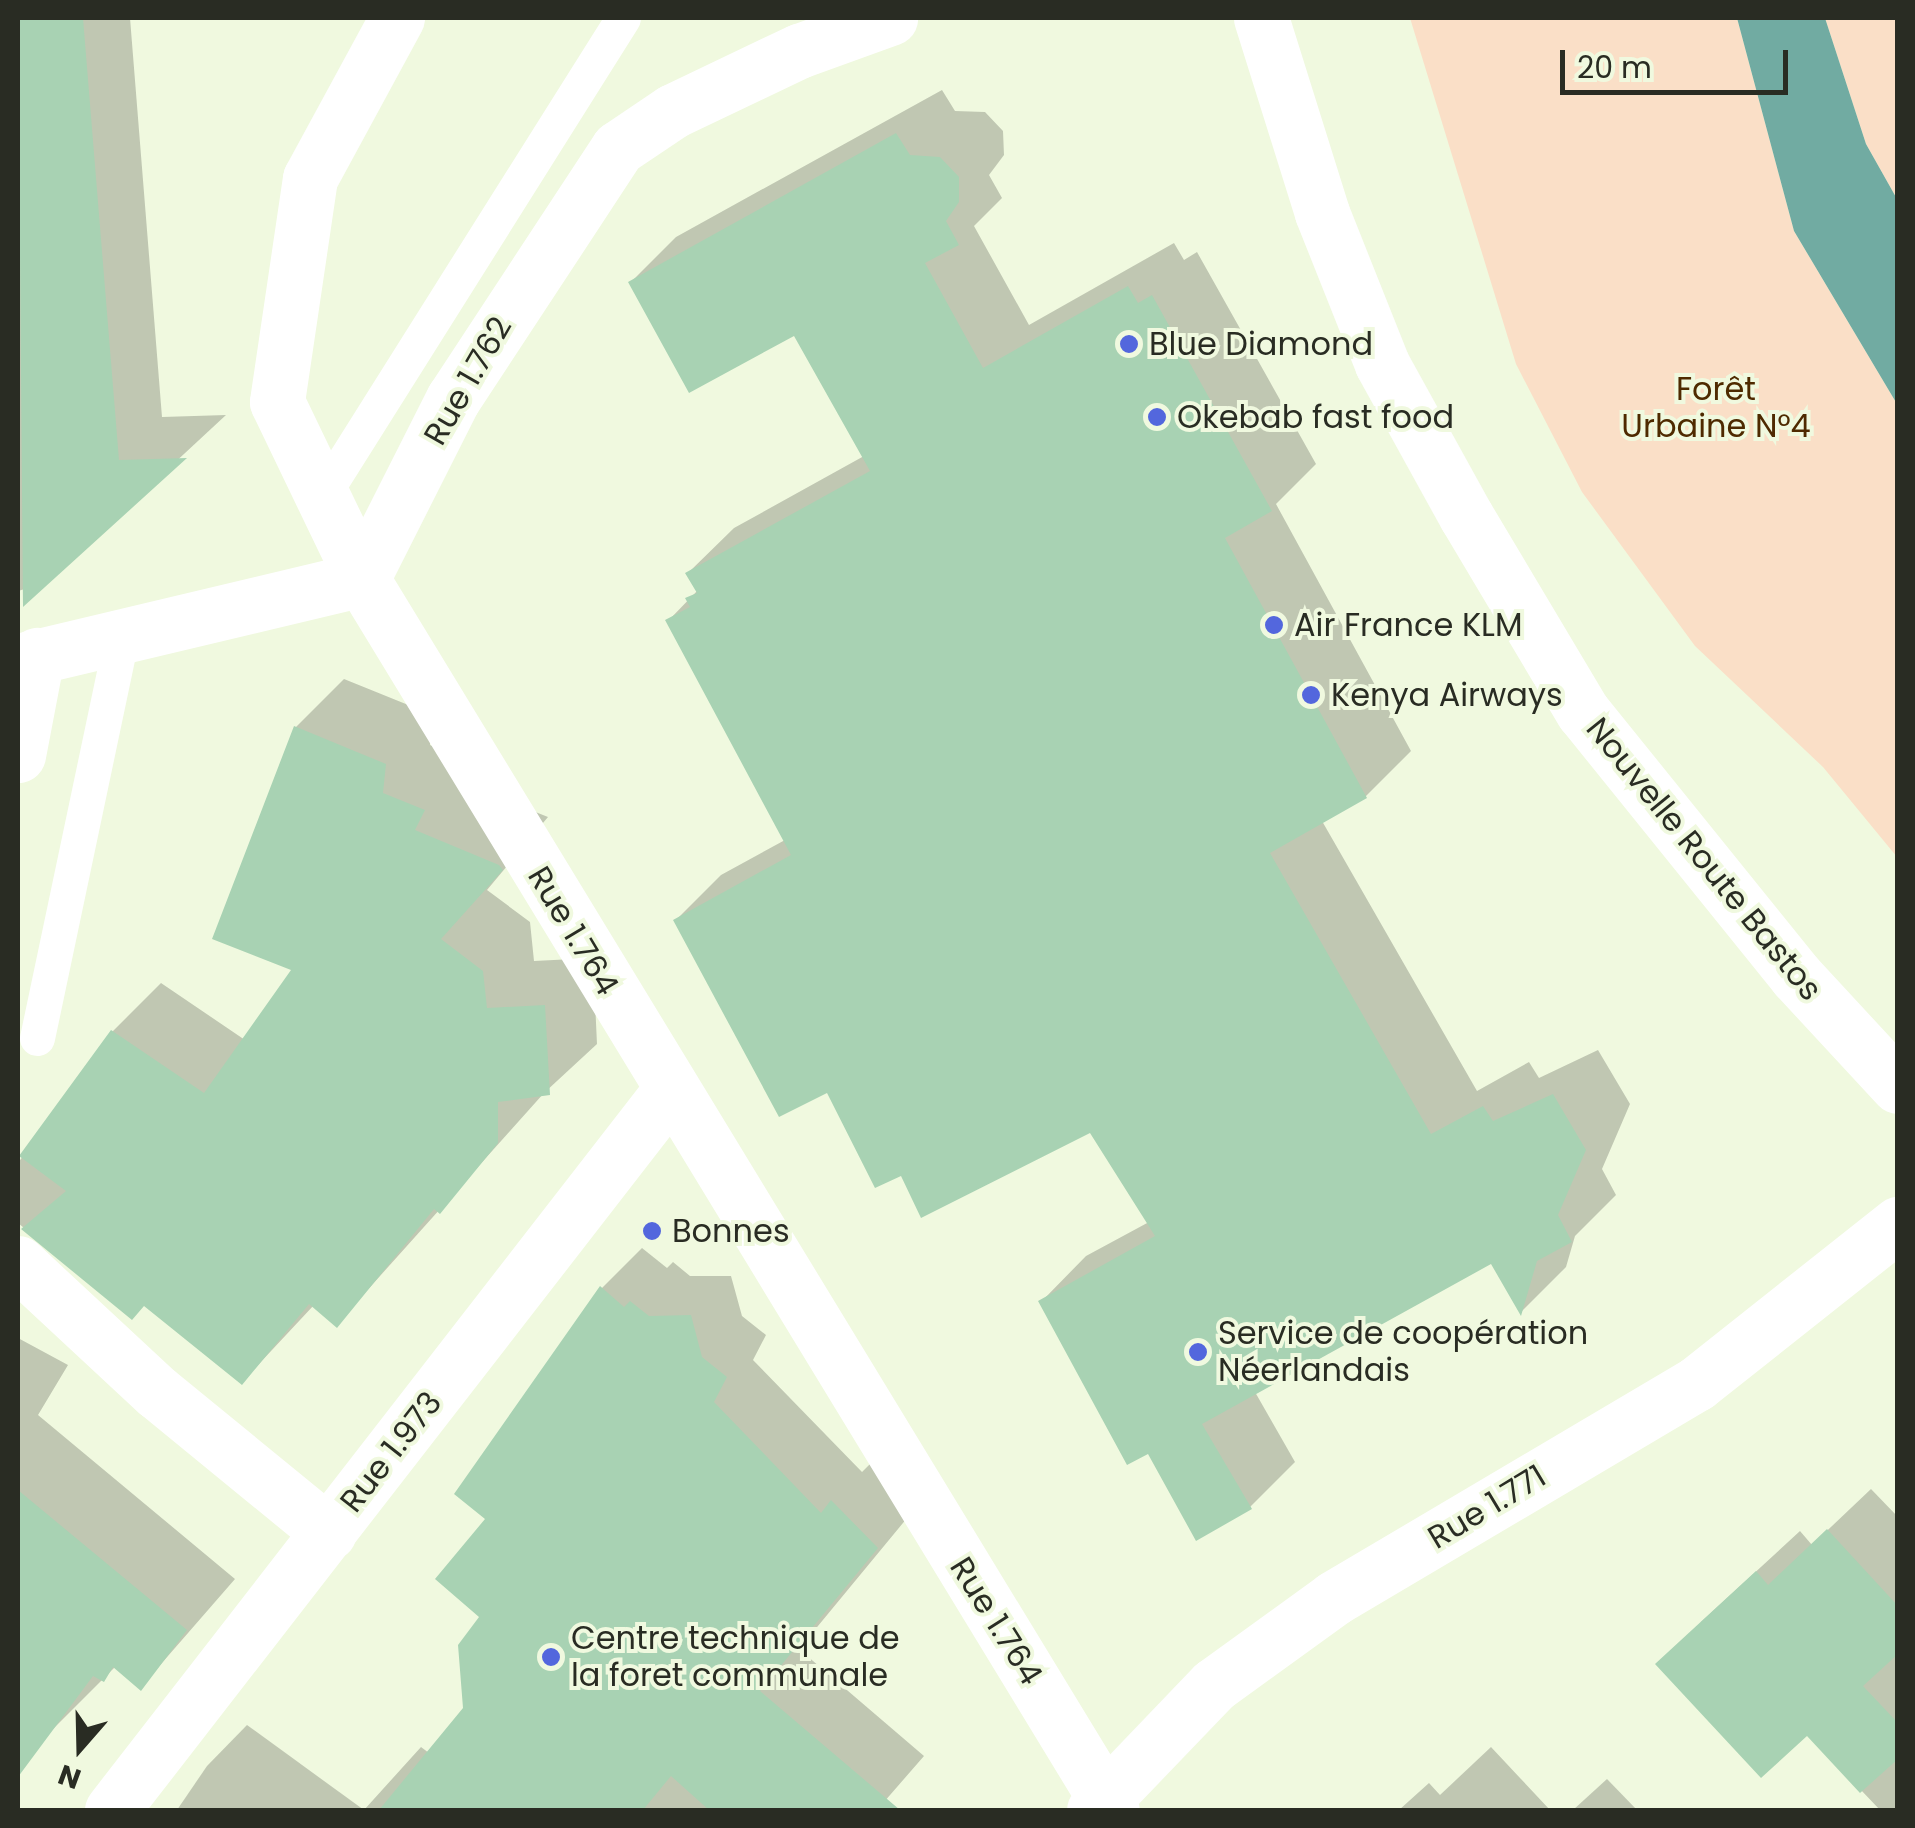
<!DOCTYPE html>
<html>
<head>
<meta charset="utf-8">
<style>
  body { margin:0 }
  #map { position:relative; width:1915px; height:1828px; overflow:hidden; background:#f0f9df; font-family:Poppins,sans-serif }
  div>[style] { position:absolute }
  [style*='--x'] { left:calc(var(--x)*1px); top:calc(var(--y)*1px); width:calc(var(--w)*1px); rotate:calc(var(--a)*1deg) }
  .green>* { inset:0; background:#fadfc7 }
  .water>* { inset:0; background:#71aba2 }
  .shadow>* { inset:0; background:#0003 }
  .building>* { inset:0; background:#a8d2b3 }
  .lane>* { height:35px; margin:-17.5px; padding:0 17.5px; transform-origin:17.5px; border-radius:17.5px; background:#fff }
  .street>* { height:55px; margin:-27.5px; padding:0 27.5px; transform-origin:27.5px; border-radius:27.5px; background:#fff }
  .secondary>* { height:55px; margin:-27.5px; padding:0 27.5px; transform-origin:27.5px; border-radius:27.5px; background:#fff }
  .dots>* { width:28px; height:28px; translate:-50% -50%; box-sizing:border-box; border:5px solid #f0f9df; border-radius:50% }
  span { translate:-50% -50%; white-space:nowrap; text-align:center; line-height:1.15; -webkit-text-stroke:8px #f0f9df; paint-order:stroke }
  .poi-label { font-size:32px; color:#292c23 }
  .left { translate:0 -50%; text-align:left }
  .street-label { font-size:32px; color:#292c23 }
  .park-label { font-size:32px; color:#4e2a00 }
  .frame { position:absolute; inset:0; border:20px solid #292c23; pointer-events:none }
  .north { position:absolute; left:30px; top:1698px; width:100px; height:100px; -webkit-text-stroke:8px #f0f9df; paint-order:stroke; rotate:200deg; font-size:28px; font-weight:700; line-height:40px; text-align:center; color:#292c23 }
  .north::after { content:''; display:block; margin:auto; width:35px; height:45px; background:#292c23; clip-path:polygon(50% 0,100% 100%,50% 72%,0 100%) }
  .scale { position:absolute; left:1560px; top:50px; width:228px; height:45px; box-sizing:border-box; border:5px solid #292c23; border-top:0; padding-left:12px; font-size:30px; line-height:35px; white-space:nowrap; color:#292c23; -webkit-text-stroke:8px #f0f9df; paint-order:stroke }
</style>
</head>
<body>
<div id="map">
  <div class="green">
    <div style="clip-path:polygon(1410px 18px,1737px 18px,1794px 231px,1897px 404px,1897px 857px,1823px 767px,1695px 646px,1582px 492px,1516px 364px)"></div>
    <div style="clip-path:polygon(1825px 18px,1897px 18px,1897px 199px,1866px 144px)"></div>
  </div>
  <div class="water">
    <div style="clip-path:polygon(1737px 18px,1825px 18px,1866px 144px,1897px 199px,1897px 404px,1794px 231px)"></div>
  </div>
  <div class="shadow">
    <div style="clip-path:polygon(18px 18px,130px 18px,162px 417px,226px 415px,45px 583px,18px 591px)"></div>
    <div style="clip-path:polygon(942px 90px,955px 111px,985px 112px,1003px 131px,1004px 155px,989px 175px,1002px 198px,974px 226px,1029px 325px,1174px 243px,1184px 260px,1197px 252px,1316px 464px,1276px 504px,1411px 751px,1366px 796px,1322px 821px,1477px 1091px,1529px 1062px,1539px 1078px,1598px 1050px,1630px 1104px,1602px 1169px,1616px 1195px,1575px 1236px,1566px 1267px,1522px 1311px,1492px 1261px,1255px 1392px,1295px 1462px,1250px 1507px,1149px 1450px,1041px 1302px,1086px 1256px,1149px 1222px,1091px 1130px,902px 1173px,676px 920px,721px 875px,785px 840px,668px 621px,698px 590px,688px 573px,734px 528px,864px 456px,795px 332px,631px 282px,676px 237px)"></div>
    <div style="clip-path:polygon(344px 679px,433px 715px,430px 745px,472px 761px,461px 782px,548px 817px,487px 890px,530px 922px,534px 961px,593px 958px,597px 1044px,544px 1093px,337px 1324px,314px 1305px,242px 1382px,145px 1304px,132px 1317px,18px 1223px,18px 1163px,113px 1031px,161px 983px,245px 1040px,295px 969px,296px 727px)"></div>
    <div style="clip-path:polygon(642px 1248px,667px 1268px,673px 1262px,690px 1276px,731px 1276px,742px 1316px,766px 1335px,753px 1360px,862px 1472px,873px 1461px,917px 1506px,799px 1649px,924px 1756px,877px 1810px,364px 1810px,421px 1747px,429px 1753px,465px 1709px,483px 1616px,488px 1518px,602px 1288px)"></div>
    <div style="clip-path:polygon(18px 1338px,68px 1365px,38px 1415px,235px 1579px,141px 1687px,116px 1666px,42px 1740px,18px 1722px)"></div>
    <div style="clip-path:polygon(1871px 1489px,1898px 1517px,1898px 1810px,1880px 1810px,1701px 1622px,1800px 1531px,1812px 1545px)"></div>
    <div style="clip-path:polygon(247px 1725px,364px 1810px,177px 1810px,207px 1766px)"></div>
    <div style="clip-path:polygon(1491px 1747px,1550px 1810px,1399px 1810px,1429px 1783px,1440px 1795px)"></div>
    <div style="clip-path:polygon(1607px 1779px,1637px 1810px,1573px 1810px)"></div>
  </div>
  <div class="building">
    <div style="clip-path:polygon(18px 18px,83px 18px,119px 460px,187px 458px,23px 607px)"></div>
    <div style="clip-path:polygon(896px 133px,910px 155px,940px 157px,959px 177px,959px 202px,946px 221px,959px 245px,925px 263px,983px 368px,1128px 286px,1138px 303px,1152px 295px,1272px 511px,1225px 538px,1367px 798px,1270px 853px,1431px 1134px,1483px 1106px,1493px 1121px,1553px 1094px,1586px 1150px,1558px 1215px,1572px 1242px,1537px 1261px,1521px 1316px,1491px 1264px,1202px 1424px,1252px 1509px,1196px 1541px,1148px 1454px,1127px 1465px,1038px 1301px,1155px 1236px,1090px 1133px,921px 1218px,901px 1176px,875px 1188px,827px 1093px,779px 1117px,673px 920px,791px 855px,665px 620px,690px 607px,685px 598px,697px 593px,685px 573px,870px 471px,794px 336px,689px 393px,628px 282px)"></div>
    <div style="clip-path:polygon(294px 726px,386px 764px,383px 793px,425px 810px,415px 830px,499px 865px,503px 870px,441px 939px,483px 971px,487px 1008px,545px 1005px,550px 1095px,498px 1102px,498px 1143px,440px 1214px,434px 1209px,337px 1328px,309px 1304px,242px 1385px,144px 1306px,132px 1320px,21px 1229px,66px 1191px,19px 1156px,111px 1030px,204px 1093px,291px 970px,212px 939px)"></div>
    <div style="clip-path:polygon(600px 1286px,624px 1307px,630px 1301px,649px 1316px,691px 1315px,702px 1357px,727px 1377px,714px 1402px,821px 1513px,831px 1500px,878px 1548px,760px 1691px,900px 1810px,709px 1810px,671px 1776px,643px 1810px,379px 1810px,463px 1708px,458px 1645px,479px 1617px,435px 1579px,485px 1519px,454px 1494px)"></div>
    <div style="clip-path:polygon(18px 1490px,187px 1630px,141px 1691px,113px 1667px,104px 1682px,93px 1676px,18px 1777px)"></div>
    <div style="clip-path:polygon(1827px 1529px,1898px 1606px,1898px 1654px,1863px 1686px,1898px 1723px,1898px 1759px,1860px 1793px,1807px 1736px,1761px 1778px,1655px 1664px,1756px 1571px,1768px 1585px)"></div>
  </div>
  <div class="lane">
    <div style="--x:324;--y:493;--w:561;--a:-57.81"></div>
    <div style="--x:37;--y:1038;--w:413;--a:-78.1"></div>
  </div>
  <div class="street">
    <div style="--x:397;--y:18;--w:182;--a:118.5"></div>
    <div style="--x:310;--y:178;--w:226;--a:98.4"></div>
    <div style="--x:277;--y:402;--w:196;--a:64.3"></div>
    <div style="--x:362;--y:579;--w:1441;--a:58.65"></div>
    <div style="--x:18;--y:661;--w:354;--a:-13.4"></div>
    <div style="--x:362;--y:579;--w:202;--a:-63.2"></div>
    <div style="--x:453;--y:399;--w:300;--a:-56.7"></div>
    <div style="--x:618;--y:148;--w:66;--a:-33.9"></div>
    <div style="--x:673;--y:111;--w:140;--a:-25.5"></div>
    <div style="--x:799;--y:51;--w:97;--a:-19.9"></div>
    <div style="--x:18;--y:755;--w:102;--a:-79.2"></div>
    <div style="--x:18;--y:1263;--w:190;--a:42.9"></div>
    <div style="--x:157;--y:1392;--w:222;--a:39.3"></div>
    <div style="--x:112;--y:1810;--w:909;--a:-52.2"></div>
  </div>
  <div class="secondary">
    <div style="--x:1261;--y:18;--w:204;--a:72.6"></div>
    <div style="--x:1322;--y:213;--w:162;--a:68.3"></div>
    <div style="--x:1382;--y:364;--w:174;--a:61.1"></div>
    <div style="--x:1466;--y:516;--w:228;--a:59.2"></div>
    <div style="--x:1583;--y:712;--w:339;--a:51.1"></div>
    <div style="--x:1796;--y:976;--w:150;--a:47.2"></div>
    <div style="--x:1094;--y:1810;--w:173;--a:-46.2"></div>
    <div style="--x:1214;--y:1685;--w:148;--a:-35.9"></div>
    <div style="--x:1334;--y:1598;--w:421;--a:-30.6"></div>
    <div style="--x:1696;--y:1384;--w:258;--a:-38.4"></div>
  </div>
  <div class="dots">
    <div style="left:1129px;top:344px;background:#5367dd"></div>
    <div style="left:1157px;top:417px;background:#5367dd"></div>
    <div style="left:1274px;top:625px;background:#5367dd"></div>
    <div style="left:1311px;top:695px;background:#5367dd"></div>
    <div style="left:652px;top:1231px;background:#5367dd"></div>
    <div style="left:1198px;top:1352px;background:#5367dd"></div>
    <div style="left:551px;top:1657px;background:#5367dd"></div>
  </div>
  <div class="poi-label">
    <span class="left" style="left:1149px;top:344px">Blue Diamond</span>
    <span class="left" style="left:1177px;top:417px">Okebab fast food</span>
    <span class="left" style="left:1294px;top:625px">Air France KLM</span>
    <span class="left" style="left:1331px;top:695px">Kenya Airways</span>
    <span class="left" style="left:672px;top:1231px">Bonnes</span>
    <span class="left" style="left:1218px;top:1352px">Service de coopération<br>Néerlandais</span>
    <span class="left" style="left:571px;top:1657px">Centre technique de<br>la foret communale</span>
  </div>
  <div class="street-label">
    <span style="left:468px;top:381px;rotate:-60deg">Rue 1.762</span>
    <span style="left:1704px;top:859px;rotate:51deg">Nouvelle Route Bastos</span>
    <span style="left:573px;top:931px;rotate:59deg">Rue 1.764</span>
    <span style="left:391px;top:1452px;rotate:-52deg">Rue 1.973</span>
    <span style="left:1487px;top:1507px;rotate:-31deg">Rue 1.771</span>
    <span style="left:996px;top:1621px;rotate:58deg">Rue 1.764</span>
  </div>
  <div class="park-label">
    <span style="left:1716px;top:408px">Forêt<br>Urbaine N°4</span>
  </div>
  <div class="frame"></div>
  <div class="north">N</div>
  <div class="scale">20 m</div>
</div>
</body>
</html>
